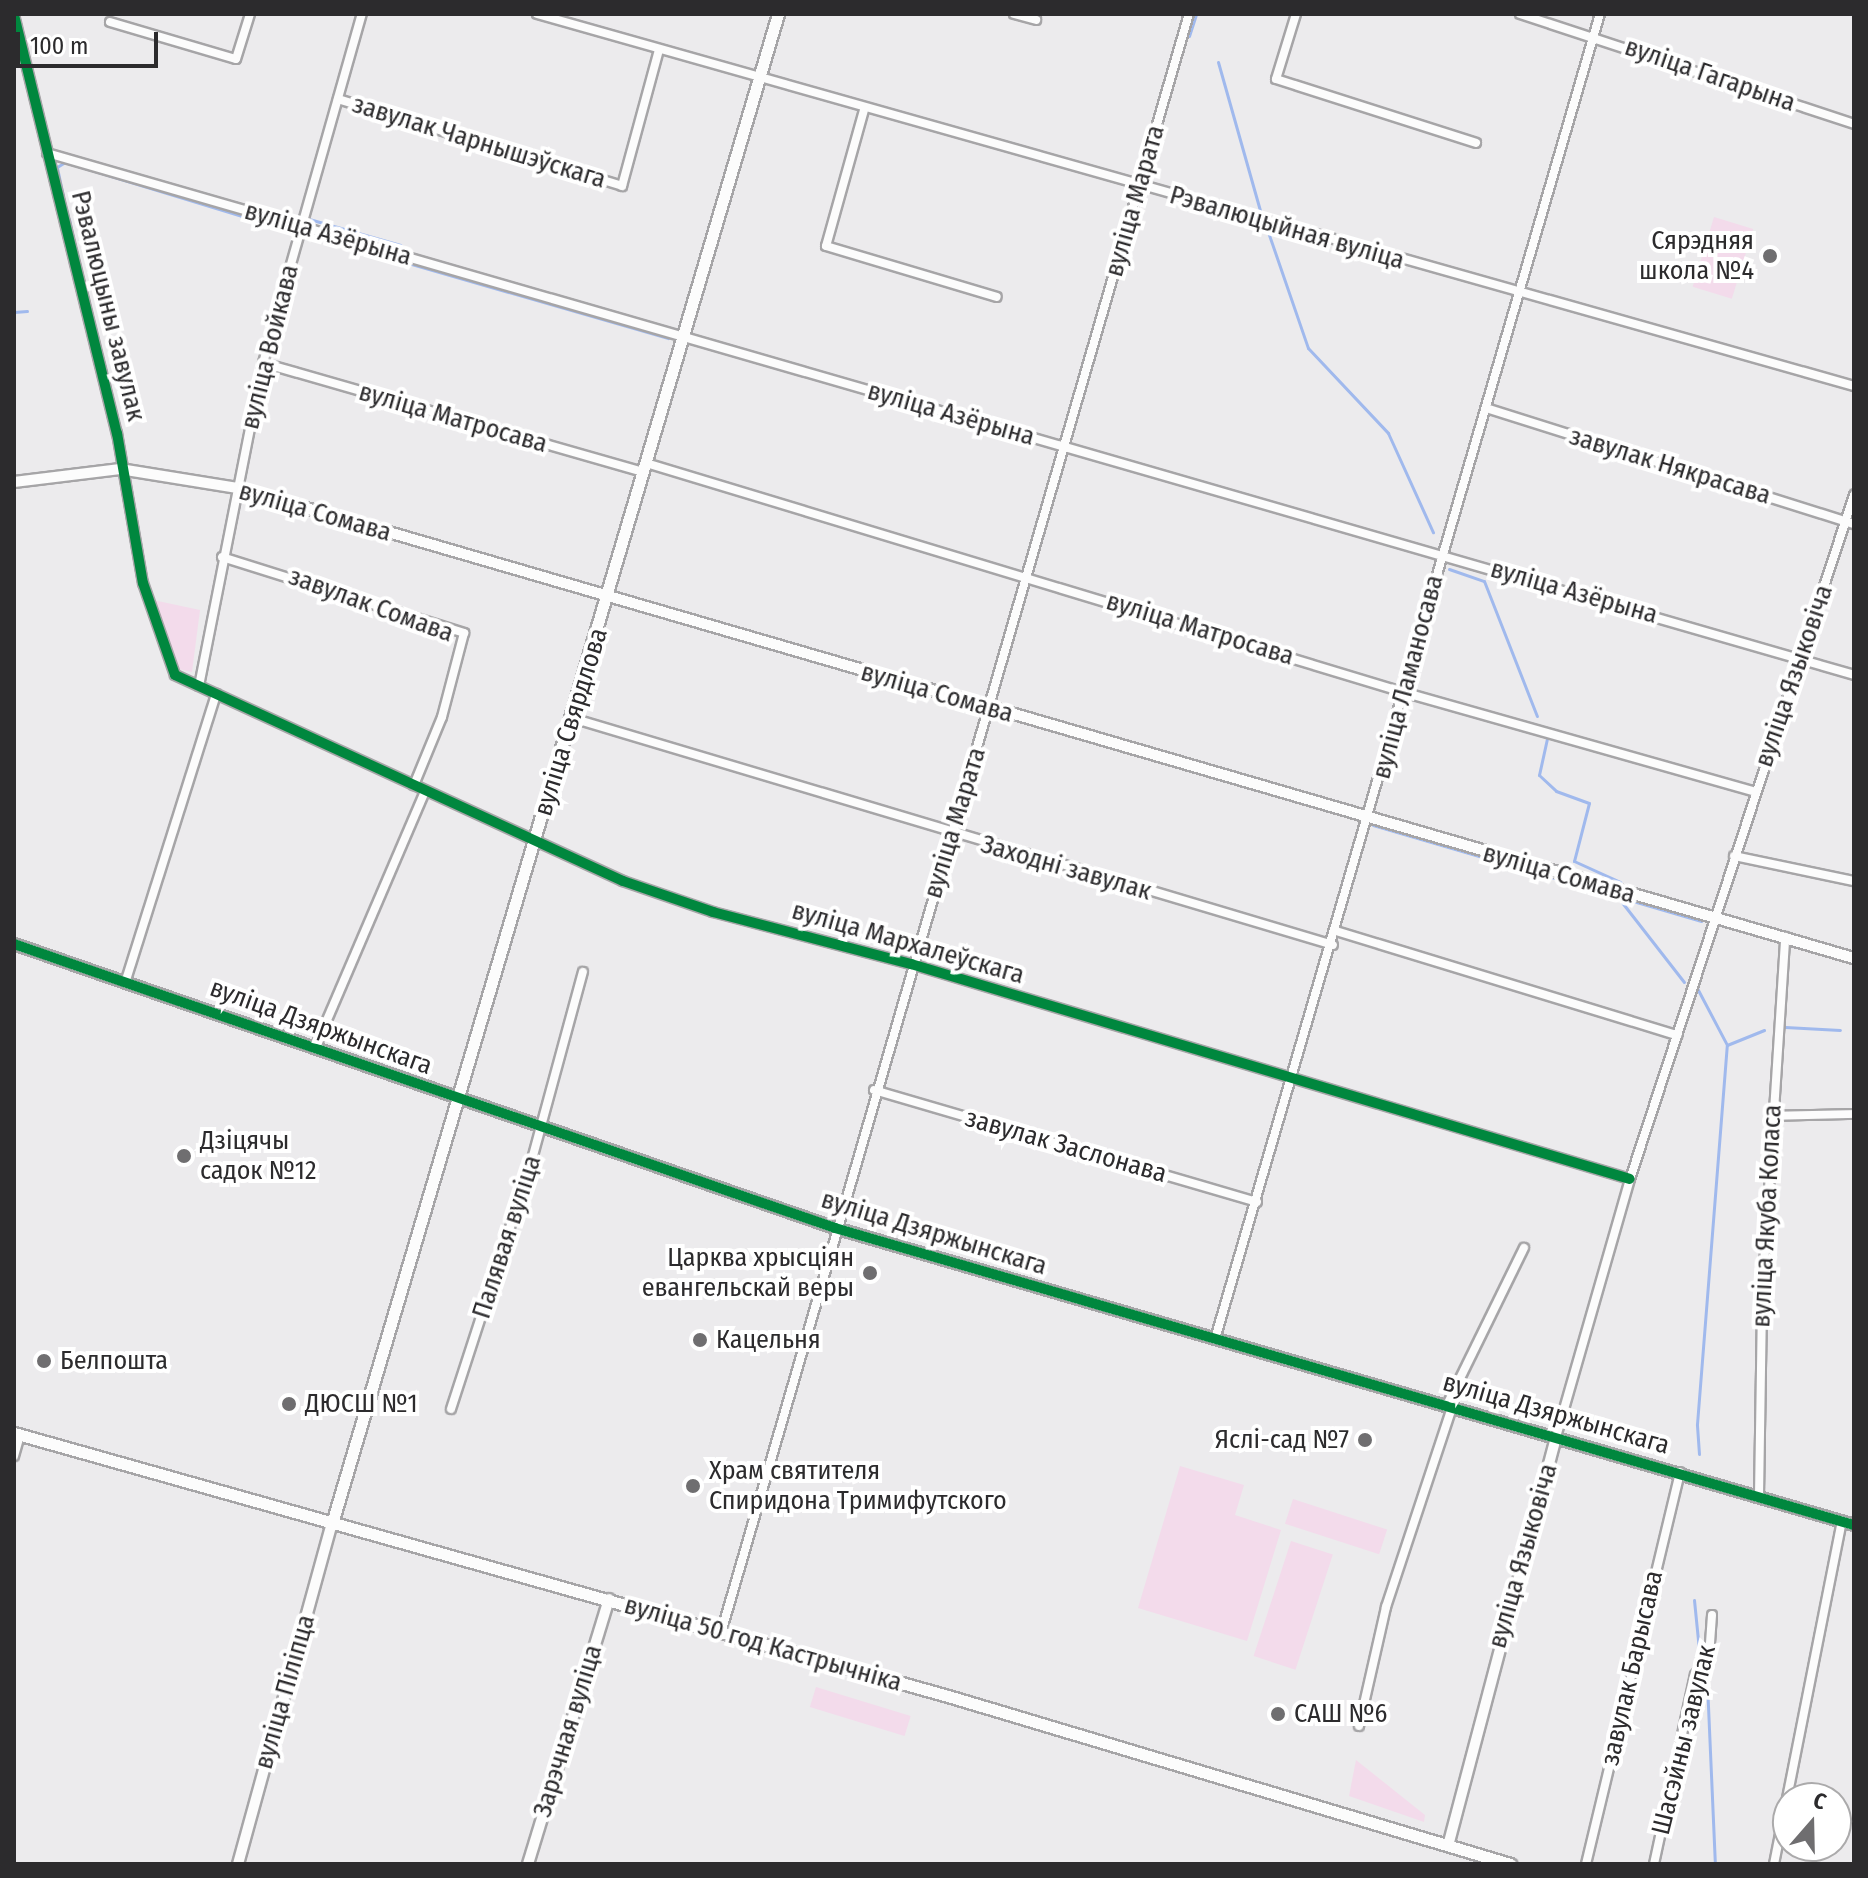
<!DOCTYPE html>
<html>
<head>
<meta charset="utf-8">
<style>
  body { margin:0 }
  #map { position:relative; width:1868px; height:1878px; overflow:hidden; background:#ecebed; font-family:"Fira Sans Condensed",sans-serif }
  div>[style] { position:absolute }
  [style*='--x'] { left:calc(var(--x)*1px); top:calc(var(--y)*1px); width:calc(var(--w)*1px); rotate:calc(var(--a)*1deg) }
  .green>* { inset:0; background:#f3dbeb; transform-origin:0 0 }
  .stream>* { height:3px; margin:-1.5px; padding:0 1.5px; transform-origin:1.5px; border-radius:1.5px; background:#a0b9ed }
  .roads { filter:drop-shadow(2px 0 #a6a5a7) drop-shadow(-2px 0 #a6a5a7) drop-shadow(0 2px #a6a5a7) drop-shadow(0 -2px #a6a5a7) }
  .minor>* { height:8px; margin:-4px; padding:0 4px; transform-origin:4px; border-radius:4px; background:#fcfcfc }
  .tertiary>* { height:10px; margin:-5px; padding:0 5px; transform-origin:5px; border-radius:5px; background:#fcfcfc }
  .secondary>* { height:11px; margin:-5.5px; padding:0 5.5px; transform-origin:5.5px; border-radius:5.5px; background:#fcfcfc }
  .cycleway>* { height:10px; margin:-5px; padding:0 5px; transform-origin:5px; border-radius:5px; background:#00873e }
  .dots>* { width:22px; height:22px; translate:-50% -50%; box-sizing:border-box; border:4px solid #fff; border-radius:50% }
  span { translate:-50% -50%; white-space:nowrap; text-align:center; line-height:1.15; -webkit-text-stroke:8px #fff; paint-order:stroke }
  .street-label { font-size:26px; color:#2c2b2d }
  .poi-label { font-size:26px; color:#2c2b2d }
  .right { translate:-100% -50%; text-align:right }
  .left { translate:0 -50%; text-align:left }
  .frame { position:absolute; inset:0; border:16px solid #2c2b2d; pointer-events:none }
  .north { position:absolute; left:1772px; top:1782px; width:80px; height:80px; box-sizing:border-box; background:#fff; border:2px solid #abaaab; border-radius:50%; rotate:20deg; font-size:22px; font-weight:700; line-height:32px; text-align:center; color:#2c2b2d }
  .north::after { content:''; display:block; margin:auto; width:28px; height:36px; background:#6f6e70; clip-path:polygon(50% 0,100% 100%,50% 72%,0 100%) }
  .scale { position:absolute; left:16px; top:32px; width:142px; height:36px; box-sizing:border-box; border:4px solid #2c2b2d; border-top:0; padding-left:10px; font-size:24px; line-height:28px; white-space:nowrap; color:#2c2b2d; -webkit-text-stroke:6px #fff; paint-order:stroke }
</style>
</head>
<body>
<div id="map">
  <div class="green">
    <div style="left:1714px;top:217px;width:41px;height:73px;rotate:17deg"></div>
    <div style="clip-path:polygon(153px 600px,200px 610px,192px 672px,174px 668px)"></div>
    <div style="clip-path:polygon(1180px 1466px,1244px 1485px,1235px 1515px,1281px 1530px,1247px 1641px,1138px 1608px)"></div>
    <div style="left:1293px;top:1499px;width:99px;height:26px;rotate:18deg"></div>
    <div style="left:1291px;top:1541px;width:44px;height:121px;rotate:18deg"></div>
    <div style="left:816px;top:1687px;width:99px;height:21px;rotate:17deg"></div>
    <div style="clip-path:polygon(1356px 1760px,1425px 1815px,1424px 1822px,1349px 1796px)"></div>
  </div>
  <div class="stream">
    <div style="--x:1189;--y:36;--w:23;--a:-72"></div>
    <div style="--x:1218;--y:62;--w:158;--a:74.2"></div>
    <div style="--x:63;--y:196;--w:30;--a:-102"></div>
    <div style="--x:57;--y:167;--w:9;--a:-32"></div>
    <div style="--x:65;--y:162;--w:229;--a:17"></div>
    <div style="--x:69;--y:219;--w:33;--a:78"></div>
    <div style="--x:309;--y:219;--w:95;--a:15.9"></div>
    <div style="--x:1267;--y:229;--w:126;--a:71"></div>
    <div style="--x:1308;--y:348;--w:117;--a:46.7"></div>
    <div style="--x:1388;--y:433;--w:109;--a:65.6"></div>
    <div style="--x:304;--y:233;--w:379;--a:16.1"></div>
    <div style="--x:14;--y:312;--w:13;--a:-4"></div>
    <div style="--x:1449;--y:569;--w:37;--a:19"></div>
    <div style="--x:1484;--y:581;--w:145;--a:68.6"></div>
    <div style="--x:1548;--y:734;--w:42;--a:102.4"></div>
    <div style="--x:1539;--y:775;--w:23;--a:43"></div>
    <div style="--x:1556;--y:791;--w:35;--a:20"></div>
    <div style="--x:1589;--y:803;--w:60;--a:104.5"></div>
    <div style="--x:1574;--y:861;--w:51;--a:24.5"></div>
    <div style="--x:1373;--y:825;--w:342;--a:16.3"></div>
    <div style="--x:1617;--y:896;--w:109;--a:52.1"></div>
    <div style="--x:1697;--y:988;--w:64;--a:62.2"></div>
    <div style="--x:1785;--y:1027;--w:55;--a:3.1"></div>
    <div style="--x:1699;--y:1454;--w:30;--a:-94"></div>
    <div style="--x:1697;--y:1424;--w:380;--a:-85.5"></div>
    <div style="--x:1727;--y:1045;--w:40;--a:-22"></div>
    <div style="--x:1694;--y:1600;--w:60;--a:84.3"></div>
    <div style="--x:1707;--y:1683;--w:181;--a:87.5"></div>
  </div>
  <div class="roads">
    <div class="minor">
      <div style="--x:537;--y:14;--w:1369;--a:15.77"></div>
      <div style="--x:1014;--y:14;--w:23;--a:15"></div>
      <div style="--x:1296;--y:14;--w:68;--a:107.1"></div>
      <div style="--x:1276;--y:79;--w:210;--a:17.7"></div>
      <div style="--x:1520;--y:14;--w:352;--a:18.2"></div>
      <div style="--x:14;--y:15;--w:431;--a:76.2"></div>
      <div style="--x:117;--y:433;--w:152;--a:80.2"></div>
      <div style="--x:143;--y:583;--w:97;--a:70.8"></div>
      <div style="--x:175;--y:675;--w:493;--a:24.7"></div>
      <div style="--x:623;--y:881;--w:95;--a:19"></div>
      <div style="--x:713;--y:912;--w:205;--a:14.7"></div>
      <div style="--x:911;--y:964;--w:750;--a:16.65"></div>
      <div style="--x:110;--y:22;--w:131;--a:16.4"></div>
      <div style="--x:236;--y:59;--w:47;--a:-72.7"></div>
      <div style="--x:338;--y:99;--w:297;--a:17"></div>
      <div style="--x:622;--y:186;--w:141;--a:-74.8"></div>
      <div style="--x:864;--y:110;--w:141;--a:105.6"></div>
      <div style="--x:826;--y:246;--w:178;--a:16.6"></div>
      <div style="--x:47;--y:153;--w:1881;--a:16.11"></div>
      <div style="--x:263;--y:363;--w:395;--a:16"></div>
      <div style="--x:1486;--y:408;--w:386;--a:17.5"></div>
      <div style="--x:646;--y:463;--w:794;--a:16.84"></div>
      <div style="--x:1406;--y:693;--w:363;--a:15.8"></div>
      <div style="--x:222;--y:557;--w:254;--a:17.4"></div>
      <div style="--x:464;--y:633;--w:87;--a:104.7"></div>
      <div style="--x:442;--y:717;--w:74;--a:112.4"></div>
      <div style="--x:199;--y:686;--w:329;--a:-78.8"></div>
      <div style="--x:263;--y:363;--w:363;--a:-74.2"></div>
      <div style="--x:572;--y:718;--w:794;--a:16.61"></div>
      <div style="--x:1734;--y:856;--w:123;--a:11.8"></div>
      <div style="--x:1336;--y:931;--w:357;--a:17"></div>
      <div style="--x:126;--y:980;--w:300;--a:-72.5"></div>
      <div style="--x:315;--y:1048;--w:280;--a:-66.8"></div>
      <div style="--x:874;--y:1090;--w:399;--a:16.3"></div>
      <div style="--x:1771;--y:1116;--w:83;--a:-1.4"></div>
      <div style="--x:1215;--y:1339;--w:1380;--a:-73.8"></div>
      <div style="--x:1447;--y:1405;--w:175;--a:-63.9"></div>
      <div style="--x:451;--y:1409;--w:259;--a:-72"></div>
      <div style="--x:531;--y:1163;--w:198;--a:-74.8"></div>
      <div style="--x:1556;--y:1437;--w:268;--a:-74"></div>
      <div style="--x:1630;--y:1179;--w:720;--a:-71.87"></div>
      <div style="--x:14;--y:1456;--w:22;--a:-74"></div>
      <div style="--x:1759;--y:1496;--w:199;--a:-89.1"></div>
      <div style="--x:1762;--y:1297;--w:361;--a:-86.3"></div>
      <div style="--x:721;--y:1633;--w:1685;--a:-73.88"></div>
      <div style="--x:1359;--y:1726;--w:122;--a:-77.2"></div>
      <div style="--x:1386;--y:1607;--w:211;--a:-71.7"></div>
      <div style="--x:1586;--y:1864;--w:403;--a:-76.5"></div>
      <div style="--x:1654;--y:1864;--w:193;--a:-77.8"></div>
      <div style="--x:1695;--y:1675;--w:23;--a:-52"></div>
      <div style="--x:1709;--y:1657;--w:42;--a:-85.9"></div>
      <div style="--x:1774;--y:1864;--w:350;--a:-78.8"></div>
    </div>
    <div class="tertiary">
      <div style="--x:14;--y:482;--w:107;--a:-7"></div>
      <div style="--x:120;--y:469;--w:119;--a:9.2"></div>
      <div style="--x:237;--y:488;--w:1684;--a:16.21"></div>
      <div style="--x:14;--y:944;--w:869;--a:19.08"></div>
      <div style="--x:835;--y:1228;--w:1061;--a:16.25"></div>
      <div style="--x:1448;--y:1846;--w:423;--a:-75.2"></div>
      <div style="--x:238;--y:1864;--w:357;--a:-74.6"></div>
      <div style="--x:528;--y:1864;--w:277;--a:-73"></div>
    </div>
    <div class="secondary">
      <div style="--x:14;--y:1433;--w:970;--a:15.73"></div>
      <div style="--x:948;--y:1696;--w:587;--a:16.64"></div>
      <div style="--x:333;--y:1520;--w:1570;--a:-73.54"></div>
    </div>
  </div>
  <div class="cycleway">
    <div style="--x:14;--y:15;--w:431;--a:76.2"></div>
    <div style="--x:117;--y:433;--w:152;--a:80.2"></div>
    <div style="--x:143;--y:583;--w:97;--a:70.8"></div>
    <div style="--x:175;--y:675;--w:493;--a:24.7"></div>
    <div style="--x:623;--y:881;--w:95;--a:19"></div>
    <div style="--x:713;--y:912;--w:205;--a:14.7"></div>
    <div style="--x:911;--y:964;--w:750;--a:16.65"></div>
    <div style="--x:14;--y:944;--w:869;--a:19.08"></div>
    <div style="--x:835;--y:1228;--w:1061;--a:16.25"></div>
  </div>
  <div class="dots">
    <div style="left:1770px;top:256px;background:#6f6e70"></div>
    <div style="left:184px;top:1156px;background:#6f6e70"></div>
    <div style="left:870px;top:1273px;background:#6f6e70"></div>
    <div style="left:700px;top:1340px;background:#6f6e70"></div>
    <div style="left:44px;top:1361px;background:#6f6e70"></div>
    <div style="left:289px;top:1404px;background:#6f6e70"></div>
    <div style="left:1365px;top:1440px;background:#6f6e70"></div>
    <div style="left:693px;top:1486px;background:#6f6e70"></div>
    <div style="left:1278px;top:1714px;background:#6f6e70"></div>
  </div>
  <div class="street-label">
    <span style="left:1710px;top:75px;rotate:19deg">вуліца Гагарына</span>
    <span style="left:479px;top:142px;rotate:17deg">завулак Чарнышэўскага</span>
    <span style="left:1135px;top:201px;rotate:-74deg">вуліца Марата</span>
    <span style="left:1287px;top:228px;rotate:16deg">Рэвалюцыйная вуліца</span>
    <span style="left:328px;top:234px;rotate:16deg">вуліца Азёрына</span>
    <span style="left:108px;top:306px;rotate:76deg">Рэвалюцыны завулак</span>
    <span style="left:270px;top:347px;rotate:-76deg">вуліца Войкава</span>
    <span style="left:951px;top:414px;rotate:16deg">вуліца Азёрына</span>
    <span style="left:453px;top:418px;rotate:16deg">вуліца Матросава</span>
    <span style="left:1670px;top:466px;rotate:17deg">завулак Някрасава</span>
    <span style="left:315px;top:512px;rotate:16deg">вуліца Сомава</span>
    <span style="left:1574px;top:592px;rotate:16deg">вуліца Азёрына</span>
    <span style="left:371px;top:605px;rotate:20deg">завулак Сомава</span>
    <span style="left:1200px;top:629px;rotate:17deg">вуліца Матросава</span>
    <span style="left:1794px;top:676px;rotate:-71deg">вуліца Языковіча</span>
    <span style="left:1408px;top:677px;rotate:-75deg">вуліца Ламаносава</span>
    <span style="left:937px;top:693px;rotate:16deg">вуліца Сомава</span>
    <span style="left:571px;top:722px;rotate:-73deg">вуліца Свярдлова</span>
    <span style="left:955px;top:823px;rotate:-73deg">вуліца Марата</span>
    <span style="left:1066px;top:868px;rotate:16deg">Заходні завулак</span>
    <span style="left:1559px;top:874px;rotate:16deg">вуліца Сомава</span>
    <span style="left:908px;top:943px;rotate:16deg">вуліца Мархалеўскага</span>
    <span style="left:321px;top:1027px;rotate:20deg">вуліца Дзяржынскага</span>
    <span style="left:1066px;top:1146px;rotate:16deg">завулак Заслонава</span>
    <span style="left:1767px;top:1216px;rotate:-87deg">вуліца Якуба Коласа</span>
    <span style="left:934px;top:1233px;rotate:17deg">вуліца Дзяржынскага</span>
    <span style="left:507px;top:1237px;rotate:-72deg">Палявая вуліца</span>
    <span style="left:1556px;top:1414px;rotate:16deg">вуліца Дзяржынскага</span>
    <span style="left:1523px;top:1556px;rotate:-74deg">вуліца Языковіча</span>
    <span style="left:763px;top:1644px;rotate:16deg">вуліца 50 год Кастрычніка</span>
    <span style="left:1632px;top:1668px;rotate:-77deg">завулак Барысава</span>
    <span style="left:285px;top:1692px;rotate:-74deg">вуліца Піліпца</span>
    <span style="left:568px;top:1731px;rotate:-73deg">Зарэчная вуліца</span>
    <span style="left:1684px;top:1740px;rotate:-76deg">Шасэйны завулак</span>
  </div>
  <div class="poi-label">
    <span class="right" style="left:1754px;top:256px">Сярэдняя<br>школа №4</span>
    <span class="left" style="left:200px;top:1156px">Дзіцячы<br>садок №12</span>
    <span class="right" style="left:854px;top:1273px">Царква хрысціян<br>евангельскай веры</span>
    <span class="left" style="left:716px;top:1340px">Кацельня</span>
    <span class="left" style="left:60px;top:1361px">Белпошта</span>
    <span class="left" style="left:305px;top:1404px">ДЮСШ №1</span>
    <span class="right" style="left:1349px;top:1440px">Яслі-сад №7</span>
    <span class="left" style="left:709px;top:1486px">Храм святителя<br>Спиридона Тримифутского</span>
    <span class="left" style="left:1294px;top:1714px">САШ №6</span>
  </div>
  <div class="frame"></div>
  <div class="north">С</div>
  <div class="scale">100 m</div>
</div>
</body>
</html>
